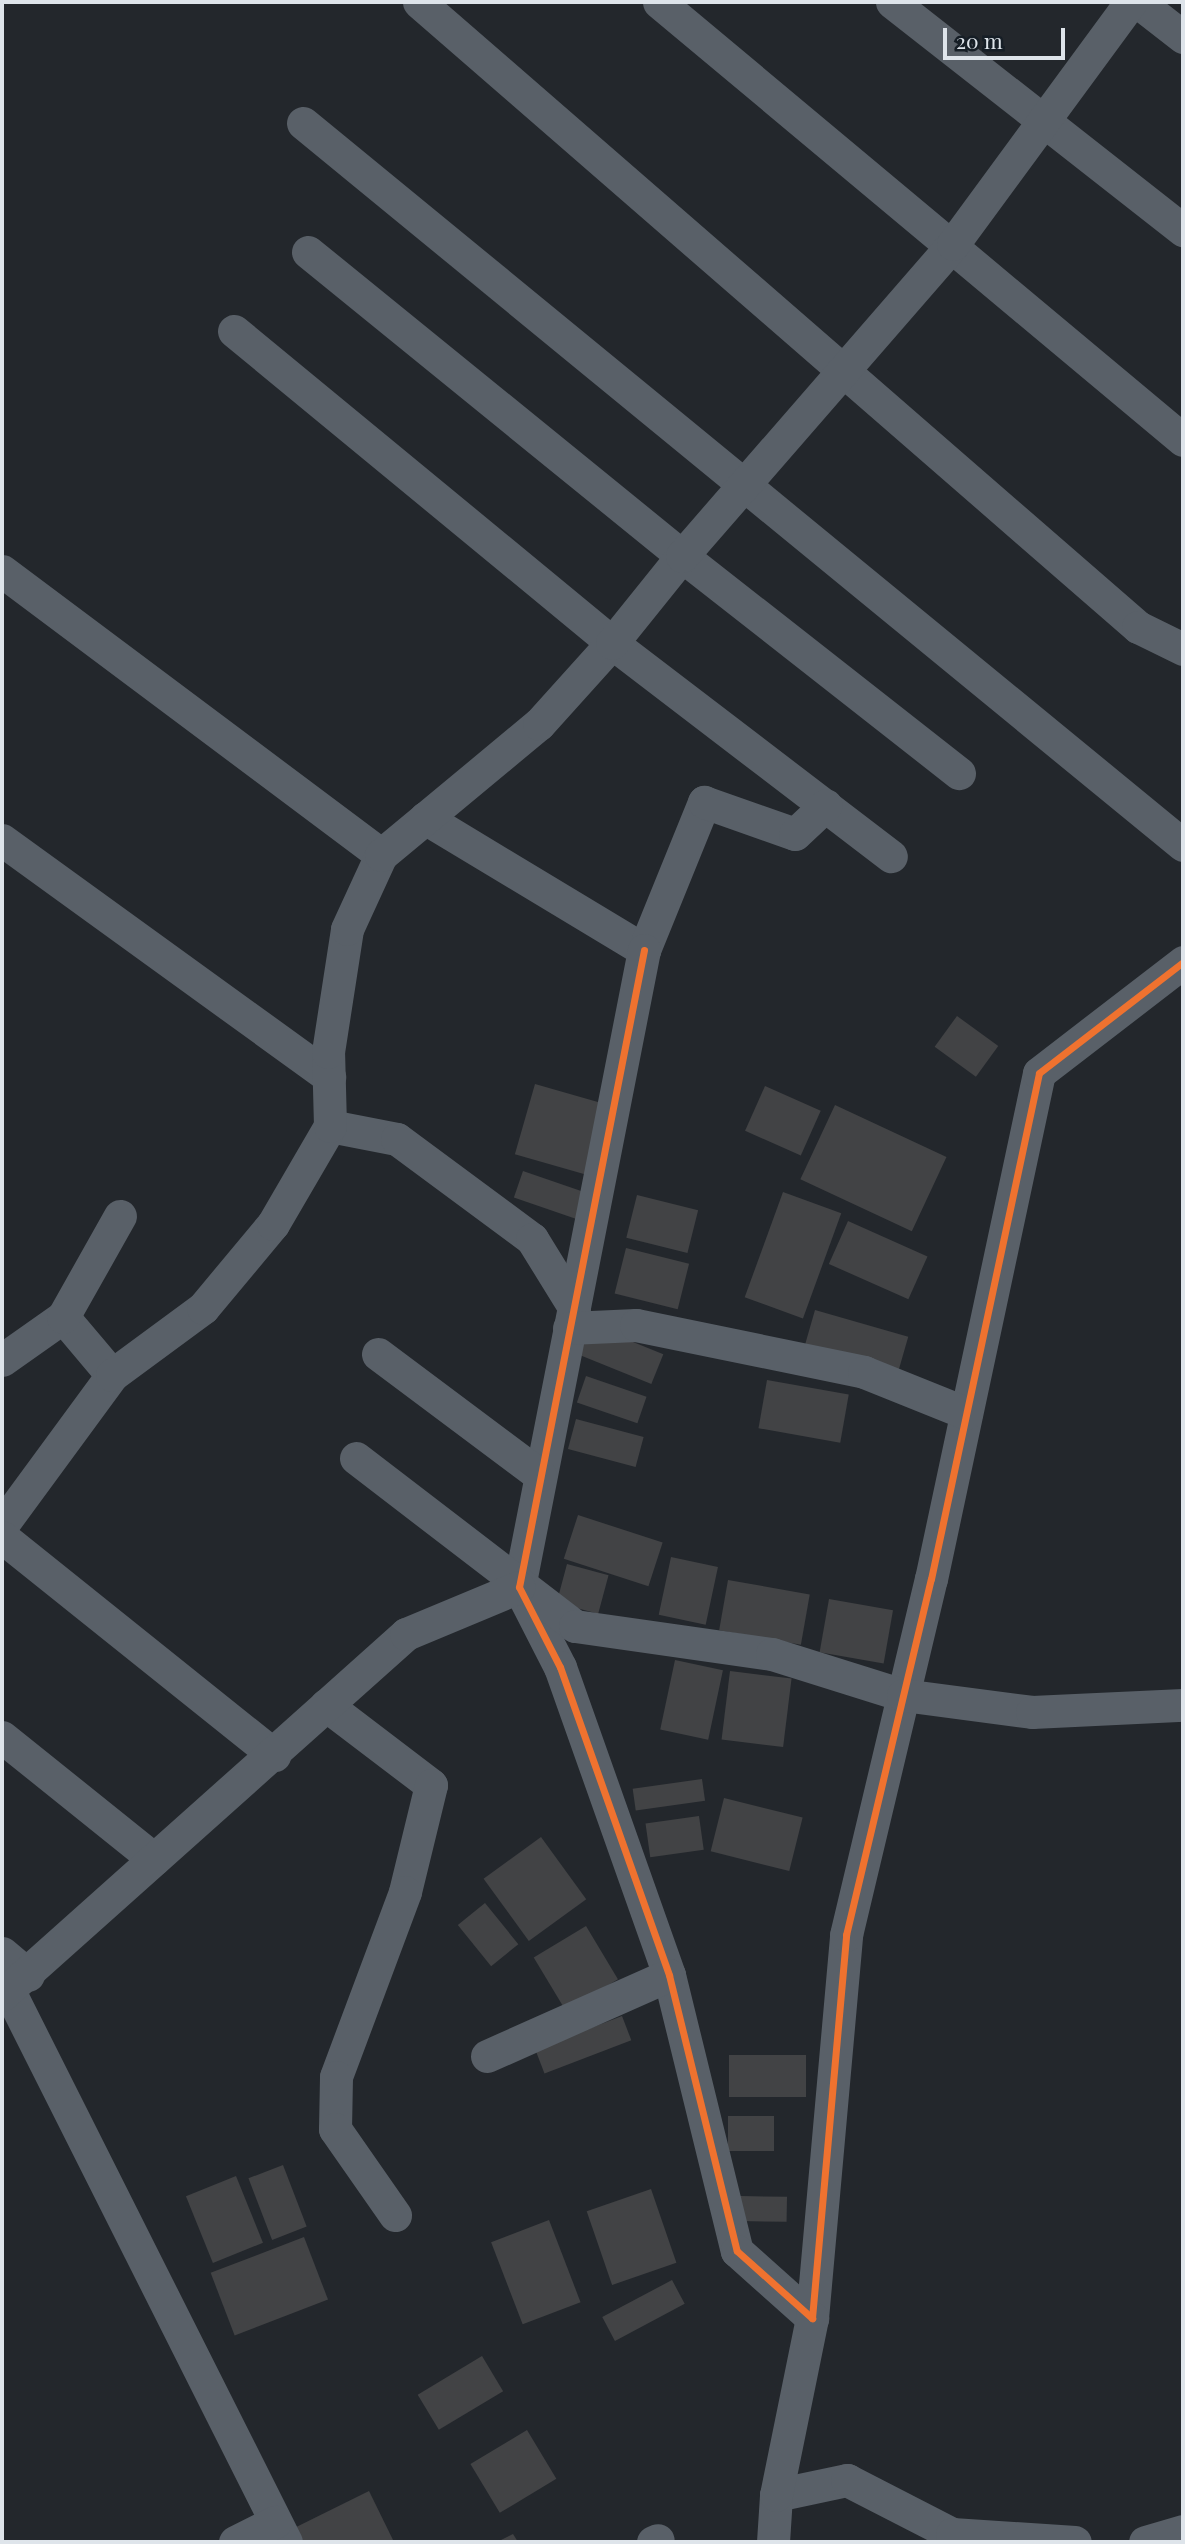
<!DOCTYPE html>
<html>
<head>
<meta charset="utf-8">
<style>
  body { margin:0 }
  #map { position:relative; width:1185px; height:2544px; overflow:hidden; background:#23272c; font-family:"Playfair Display",serif }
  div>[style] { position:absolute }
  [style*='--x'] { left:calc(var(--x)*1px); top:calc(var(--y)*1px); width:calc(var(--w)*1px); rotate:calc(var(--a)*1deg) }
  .building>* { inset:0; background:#424345; transform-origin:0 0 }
  .street>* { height:33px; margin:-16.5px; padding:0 16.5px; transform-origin:16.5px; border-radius:16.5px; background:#596068 }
  .cycleway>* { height:7px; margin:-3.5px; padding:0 3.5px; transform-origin:3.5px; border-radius:3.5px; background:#ef722f }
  span { translate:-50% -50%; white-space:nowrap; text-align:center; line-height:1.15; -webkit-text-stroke:6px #161e26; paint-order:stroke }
  .frame { position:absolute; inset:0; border:4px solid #dee4ea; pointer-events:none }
  .scale { position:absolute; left:943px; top:28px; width:122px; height:32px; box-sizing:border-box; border:4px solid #dee4ea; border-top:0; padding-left:9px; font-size:21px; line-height:24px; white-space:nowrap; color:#dee4ea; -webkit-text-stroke:5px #161e26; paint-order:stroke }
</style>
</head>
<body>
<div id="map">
  <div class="building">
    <div style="left:957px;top:1016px;width:51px;height:38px;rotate:36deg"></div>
    <div style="left:535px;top:1084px;width:79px;height:73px;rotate:16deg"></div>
    <div style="left:765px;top:1086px;width:61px;height:49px;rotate:24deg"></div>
    <div style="left:835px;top:1105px;width:123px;height:82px;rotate:25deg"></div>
    <div style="left:523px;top:1171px;width:73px;height:28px;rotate:19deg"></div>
    <div style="left:783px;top:1192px;width:62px;height:112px;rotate:20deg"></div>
    <div style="left:637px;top:1195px;width:63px;height:44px;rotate:14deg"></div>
    <div style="left:848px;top:1221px;width:87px;height:47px;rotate:24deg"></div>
    <div style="left:626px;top:1248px;width:65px;height:47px;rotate:14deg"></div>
    <div style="left:815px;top:1310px;width:97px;height:43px;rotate:16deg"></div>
    <div style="left:591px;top:1325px;width:78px;height:32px;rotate:22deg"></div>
    <div style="left:586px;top:1376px;width:64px;height:28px;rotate:19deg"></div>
    <div style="left:767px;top:1380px;width:83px;height:49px;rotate:10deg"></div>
    <div style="left:576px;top:1419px;width:70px;height:31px;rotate:15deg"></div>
    <div style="left:578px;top:1515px;width:89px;height:46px;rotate:18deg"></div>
    <div style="left:671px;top:1557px;width:48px;height:59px;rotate:12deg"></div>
    <div style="left:567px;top:1564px;width:43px;height:40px;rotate:15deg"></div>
    <div style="left:728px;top:1580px;width:83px;height:51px;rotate:10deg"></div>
    <div style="left:829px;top:1599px;width:65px;height:54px;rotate:10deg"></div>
    <div style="left:675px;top:1660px;width:49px;height:71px;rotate:12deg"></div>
    <div style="left:730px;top:1671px;width:62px;height:69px;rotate:7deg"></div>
    <div style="left:702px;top:1779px;width:22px;height:70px;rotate:82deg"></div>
    <div style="left:724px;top:1798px;width:81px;height:55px;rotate:14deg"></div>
    <div style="left:699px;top:1816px;width:34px;height:54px;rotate:82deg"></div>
    <div style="left:541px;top:1837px;width:77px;height:71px;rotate:54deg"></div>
    <div style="left:485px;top:1903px;width:53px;height:35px;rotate:51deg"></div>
    <div style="left:586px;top:1926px;width:62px;height:61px;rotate:59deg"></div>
    <div style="left:622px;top:2016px;width:26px;height:93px;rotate:69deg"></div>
    <div style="left:729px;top:2055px;width:77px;height:42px"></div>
    <div style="left:728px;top:2116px;width:46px;height:35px"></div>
    <div style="left:283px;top:2165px;width:66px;height:37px;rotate:69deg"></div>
    <div style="left:236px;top:2176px;width:72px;height:54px;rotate:68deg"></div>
    <div style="left:651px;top:2189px;width:78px;height:68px;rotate:71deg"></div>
    <div style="left:740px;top:2196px;width:47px;height:25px;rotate:1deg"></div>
    <div style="left:549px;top:2220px;width:88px;height:62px;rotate:69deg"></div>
    <div style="left:304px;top:2237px;width:67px;height:100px;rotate:69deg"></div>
    <div style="left:672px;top:2280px;width:27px;height:79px;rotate:62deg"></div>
    <div style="left:482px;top:2356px;width:41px;height:75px;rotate:59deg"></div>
    <div style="left:527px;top:2430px;width:57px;height:66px;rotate:59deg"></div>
    <div style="clip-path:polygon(369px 2491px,394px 2542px,274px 2542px,272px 2539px)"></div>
    <div style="clip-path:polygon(513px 2534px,518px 2542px,497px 2542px)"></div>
  </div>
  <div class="street">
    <div style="--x:419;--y:2;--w:953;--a:41"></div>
    <div style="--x:1138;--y:627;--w:50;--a:26.1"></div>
    <div style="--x:659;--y:2;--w:683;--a:39.89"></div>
    <div style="--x:892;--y:2;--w:370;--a:38.1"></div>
    <div style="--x:1138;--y:2;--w:57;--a:37.9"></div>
    <div style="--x:303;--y:123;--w:1138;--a:39.37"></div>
    <div style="--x:308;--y:252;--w:482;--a:39.1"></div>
    <div style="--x:682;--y:556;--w:352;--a:38.1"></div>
    <div style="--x:234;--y:331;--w:490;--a:39.5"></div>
    <div style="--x:612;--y:643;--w:351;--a:37.4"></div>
    <div style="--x:2;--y:571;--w:474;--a:36.8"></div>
    <div style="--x:425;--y:818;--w:256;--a:31.1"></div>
    <div style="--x:644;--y:950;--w:160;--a:-67.9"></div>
    <div style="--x:704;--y:802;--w:96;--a:19.4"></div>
    <div style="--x:795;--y:834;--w:42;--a:-43.1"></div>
    <div style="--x:2;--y:840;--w:404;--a:35.9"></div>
    <div style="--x:644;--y:950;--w:649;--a:101.1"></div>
    <div style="--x:519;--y:1587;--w:90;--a:62.9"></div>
    <div style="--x:560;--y:1667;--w:327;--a:70.5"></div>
    <div style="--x:669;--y:1975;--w:284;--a:76.2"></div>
    <div style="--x:737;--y:2251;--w:101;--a:41.8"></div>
    <div style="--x:812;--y:2318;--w:385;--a:-84.9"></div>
    <div style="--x:846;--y:1935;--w:366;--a:-76.6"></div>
    <div style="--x:931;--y:1579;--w:517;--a:-77.95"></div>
    <div style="--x:1039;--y:1073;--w:182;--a:-37.6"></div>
    <div style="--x:330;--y:1126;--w:68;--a:11"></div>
    <div style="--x:397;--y:1139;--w:168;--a:36.5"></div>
    <div style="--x:532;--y:1239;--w:80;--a:58.3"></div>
    <div style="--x:569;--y:1328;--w:67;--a:-2.6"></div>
    <div style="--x:636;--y:1325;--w:233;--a:11.6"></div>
    <div style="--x:864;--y:1372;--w:110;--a:21.9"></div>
    <div style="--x:378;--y:1354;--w:202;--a:36.8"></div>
    <div style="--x:2;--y:1360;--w:75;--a:-35.2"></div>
    <div style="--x:112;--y:1375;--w:76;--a:-130.2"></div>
    <div style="--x:63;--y:1317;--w:116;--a:-60.6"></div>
    <div style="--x:356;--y:1458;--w:276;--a:37.5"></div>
    <div style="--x:575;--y:1626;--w:199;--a:8.1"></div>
    <div style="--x:772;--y:1654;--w:137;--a:17.4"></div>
    <div style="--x:903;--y:1695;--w:130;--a:7.5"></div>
    <div style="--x:1032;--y:1712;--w:151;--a:-2.7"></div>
    <div style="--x:2;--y:1525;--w:186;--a:-53.7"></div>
    <div style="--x:112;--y:1375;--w:113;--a:-36.4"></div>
    <div style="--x:203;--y:1308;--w:109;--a:-50.2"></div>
    <div style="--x:273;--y:1224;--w:113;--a:-59.8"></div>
    <div style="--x:330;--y:1126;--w:74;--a:-91.5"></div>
    <div style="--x:328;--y:1052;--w:124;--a:-81.2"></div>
    <div style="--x:347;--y:929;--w:81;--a:-65.3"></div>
    <div style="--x:381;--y:855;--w:205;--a:-39.7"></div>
    <div style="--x:539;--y:724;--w:109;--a:-48"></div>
    <div style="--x:612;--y:643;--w:112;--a:-51.2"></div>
    <div style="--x:682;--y:556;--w:413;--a:-49"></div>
    <div style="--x:953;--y:244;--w:300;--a:-53.7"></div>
    <div style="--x:2;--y:1537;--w:349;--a:38.7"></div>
    <div style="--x:326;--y:1705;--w:132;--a:37.3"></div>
    <div style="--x:431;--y:1785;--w:110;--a:103.7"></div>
    <div style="--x:405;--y:1892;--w:197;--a:110.5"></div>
    <div style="--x:336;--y:2077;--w:52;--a:91.1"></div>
    <div style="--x:335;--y:2129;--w:105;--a:55.1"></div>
    <div style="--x:2;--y:1737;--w:195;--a:38.8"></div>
    <div style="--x:2;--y:1953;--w:34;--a:40"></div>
    <div style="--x:8;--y:1989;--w:619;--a:63.31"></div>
    <div style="--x:2;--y:1995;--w:542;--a:-41.78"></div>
    <div style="--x:406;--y:1634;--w:122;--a:-22.6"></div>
    <div style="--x:487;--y:2056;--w:199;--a:-24"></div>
    <div style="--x:776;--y:2495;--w:73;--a:-11.9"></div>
    <div style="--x:847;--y:2480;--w:118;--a:27.2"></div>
    <div style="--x:952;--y:2534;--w:123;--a:3.7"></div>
    <div style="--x:235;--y:2542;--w:45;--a:-26.6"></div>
    <div style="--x:653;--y:2542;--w:5;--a:-22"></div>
    <div style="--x:773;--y:2542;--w:47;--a:-86.3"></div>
    <div style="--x:776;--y:2495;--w:181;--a:-78.5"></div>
    <div style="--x:1145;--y:2542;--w:40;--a:-16"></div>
  </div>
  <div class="cycleway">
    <div style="--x:644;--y:950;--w:649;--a:101.1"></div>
    <div style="--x:519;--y:1587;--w:90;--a:62.9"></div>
    <div style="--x:560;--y:1667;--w:327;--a:70.5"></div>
    <div style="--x:669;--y:1975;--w:284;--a:76.2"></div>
    <div style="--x:737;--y:2251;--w:101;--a:41.8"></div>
    <div style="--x:812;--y:2318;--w:385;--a:-84.9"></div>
    <div style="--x:846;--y:1935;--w:366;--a:-76.6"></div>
    <div style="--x:931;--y:1579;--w:517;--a:-77.95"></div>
    <div style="--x:1039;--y:1073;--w:182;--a:-37.6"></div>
  </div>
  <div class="frame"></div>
  <div class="scale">20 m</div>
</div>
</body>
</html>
